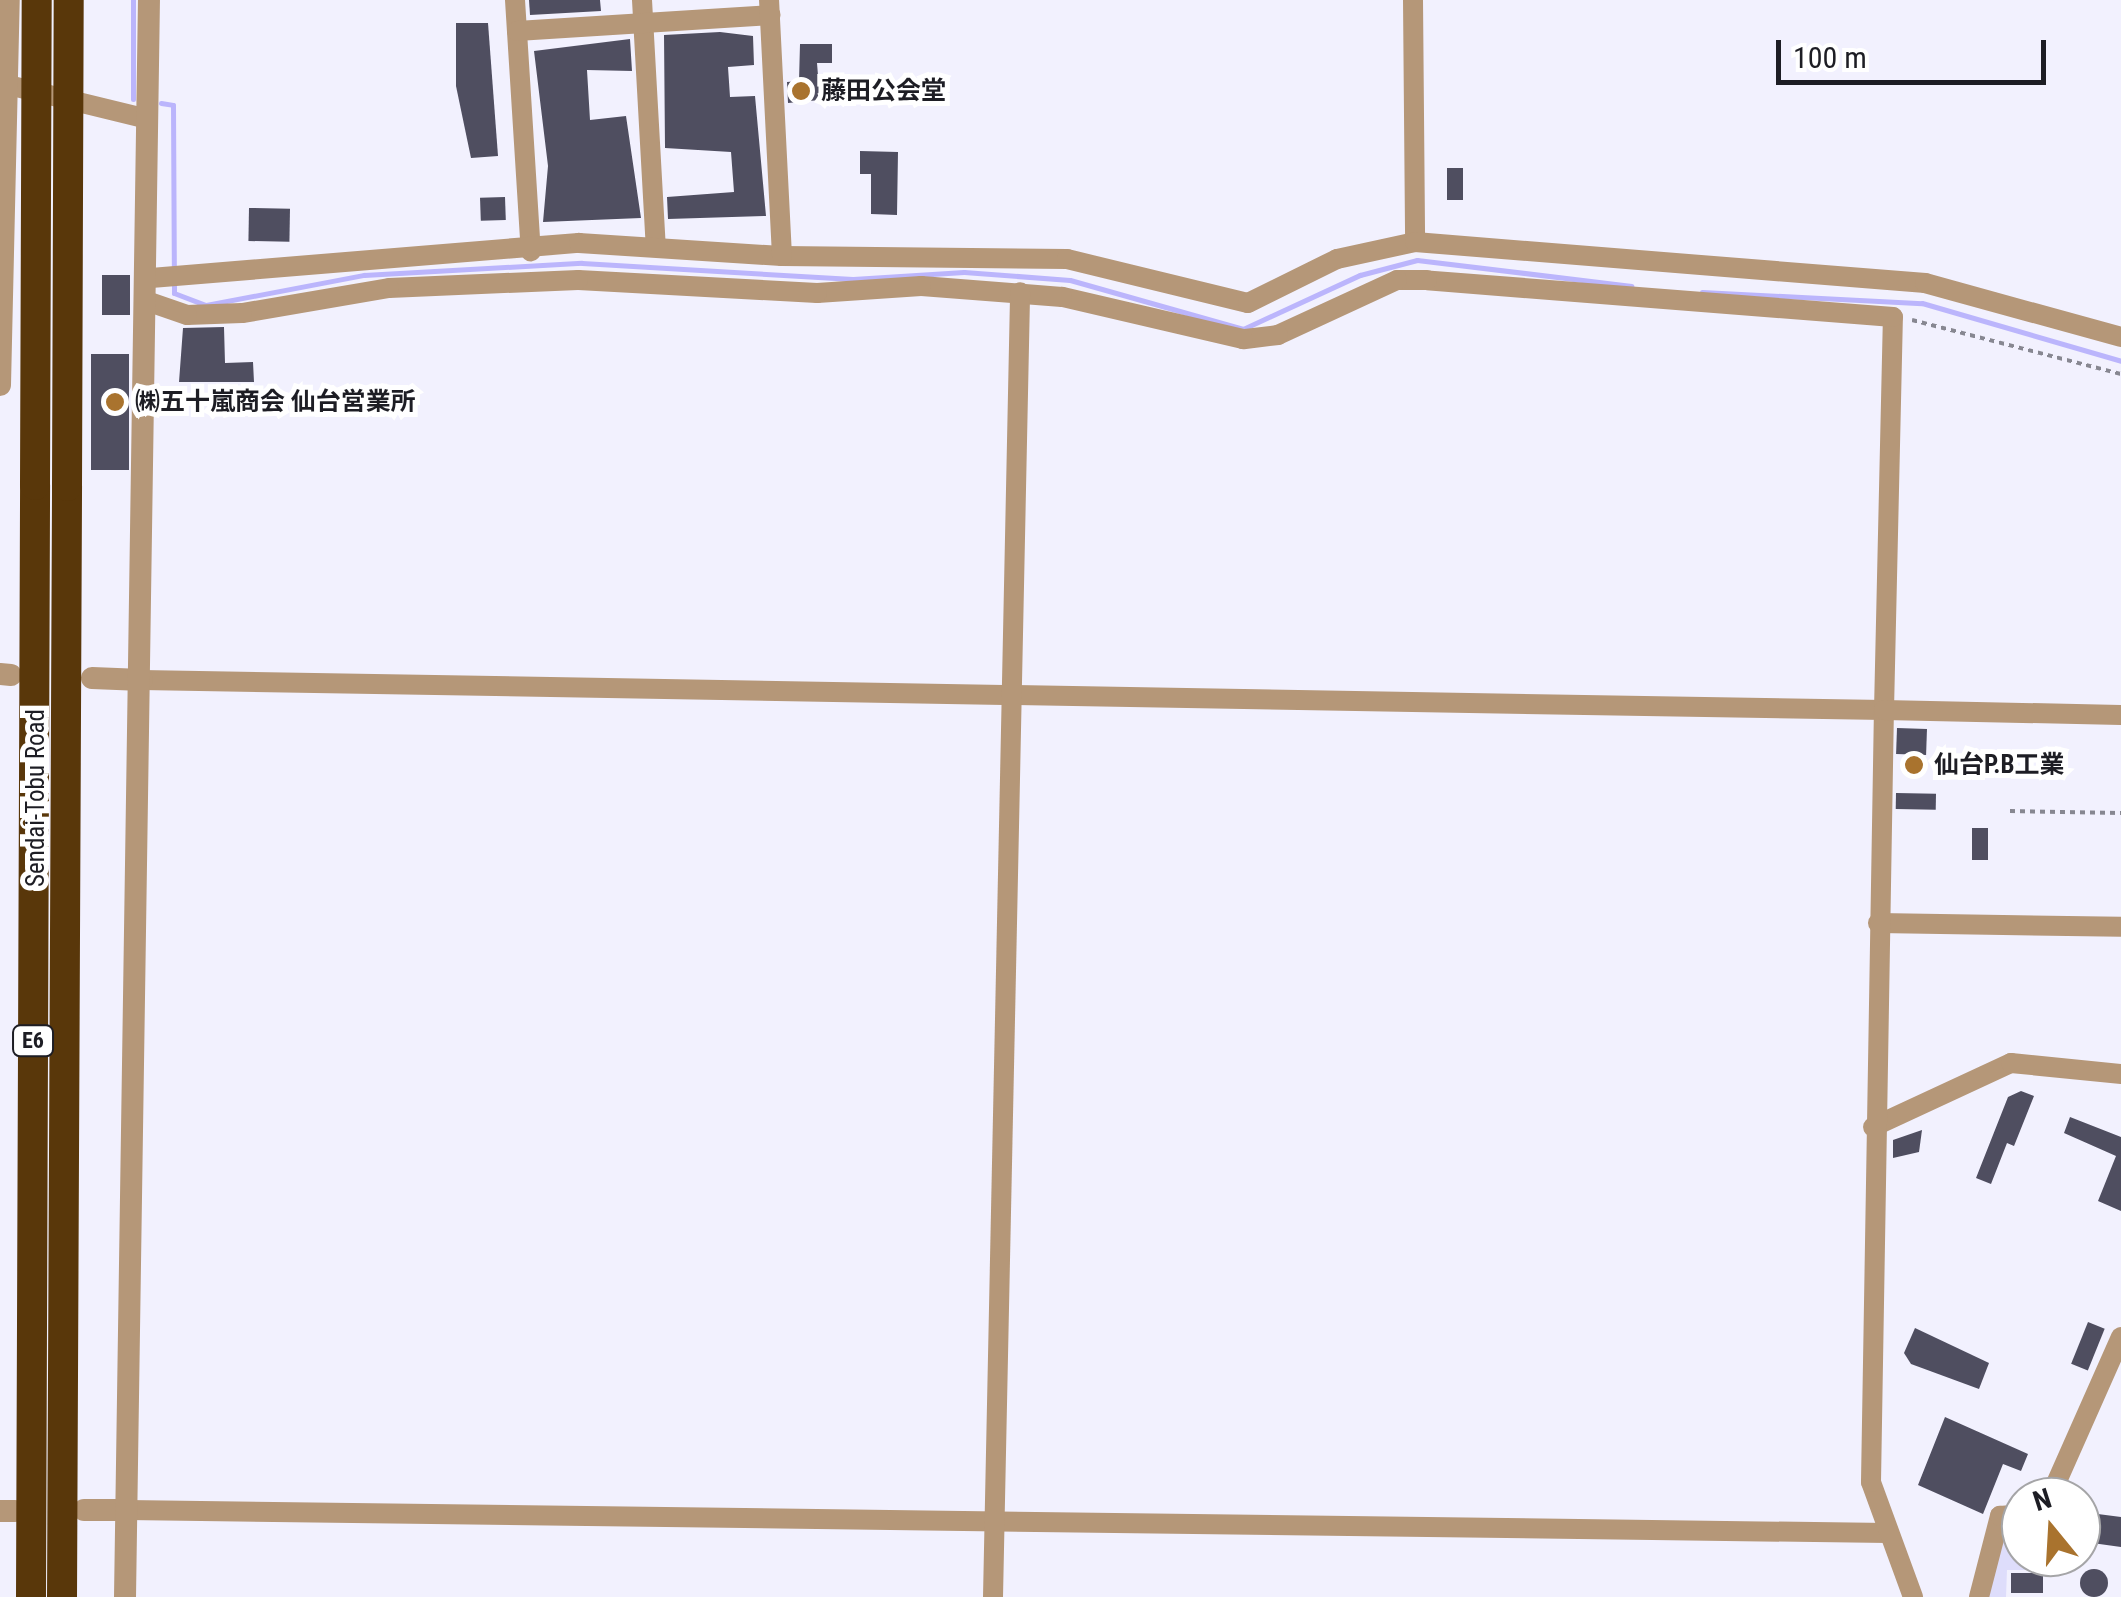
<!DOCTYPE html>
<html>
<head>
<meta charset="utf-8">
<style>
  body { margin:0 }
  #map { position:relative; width:2121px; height:1597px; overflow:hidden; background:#f2f1fe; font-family:"Roboto Condensed","Noto Sans JP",sans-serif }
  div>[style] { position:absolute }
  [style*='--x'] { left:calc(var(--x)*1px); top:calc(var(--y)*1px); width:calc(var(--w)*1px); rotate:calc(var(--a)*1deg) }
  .green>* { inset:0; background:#deddfb }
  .stream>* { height:5px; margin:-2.5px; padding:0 2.5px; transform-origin:2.5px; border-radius:2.5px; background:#bbb5fc }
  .building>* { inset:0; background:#4f4e60; transform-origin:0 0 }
  .round { border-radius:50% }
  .path>* { height:4px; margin-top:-2px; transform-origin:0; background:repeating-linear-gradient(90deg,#878791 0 5px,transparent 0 10px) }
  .minor>* { height:20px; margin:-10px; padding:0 10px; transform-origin:10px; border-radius:10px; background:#b59778 }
  .tertiary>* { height:22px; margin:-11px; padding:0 11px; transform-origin:11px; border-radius:11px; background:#b59778 }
  .motorway>* { height:30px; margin:-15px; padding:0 15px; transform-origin:15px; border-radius:15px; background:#59370a }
  .motorway-bridge>* { height:30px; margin:-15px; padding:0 15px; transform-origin:15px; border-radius:15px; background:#59370a }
  .dots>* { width:28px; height:28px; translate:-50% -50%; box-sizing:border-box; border:5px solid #fff; border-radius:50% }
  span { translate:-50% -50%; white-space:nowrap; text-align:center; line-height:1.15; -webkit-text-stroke:10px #fff; paint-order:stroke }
  .shield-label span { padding:2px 8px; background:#fff; border:2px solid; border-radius:8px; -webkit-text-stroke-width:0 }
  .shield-label { font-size:22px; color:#1d1d24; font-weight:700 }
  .poi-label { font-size:25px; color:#1d1d24; font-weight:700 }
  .left { translate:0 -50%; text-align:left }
  .street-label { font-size:25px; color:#1d1d24 }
  .north { position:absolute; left:2001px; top:1477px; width:100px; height:100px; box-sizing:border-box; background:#fff; border:2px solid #a5a5a7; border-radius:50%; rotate:342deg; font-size:28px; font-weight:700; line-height:40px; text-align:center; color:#1d1d24 }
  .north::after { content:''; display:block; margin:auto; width:35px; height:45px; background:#a9732e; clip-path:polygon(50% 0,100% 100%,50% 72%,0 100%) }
  .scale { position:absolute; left:1776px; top:40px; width:270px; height:45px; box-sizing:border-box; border:5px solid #1d1d24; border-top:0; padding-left:12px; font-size:30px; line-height:35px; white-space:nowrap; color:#1d1d24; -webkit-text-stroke:8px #fff; paint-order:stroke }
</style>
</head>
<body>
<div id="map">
  <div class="green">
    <div style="clip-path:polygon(2021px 1521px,2021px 1557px,2073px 1557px,2069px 1570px,2007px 1570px,2006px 1597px,1982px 1597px,2004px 1525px)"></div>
  </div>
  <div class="stream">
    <div style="--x:133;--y:99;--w:99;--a:-90"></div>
    <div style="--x:161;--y:103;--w:12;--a:9"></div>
    <div style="--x:173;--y:105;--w:165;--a:89.7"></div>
    <div style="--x:174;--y:281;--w:12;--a:90"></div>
    <div style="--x:174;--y:293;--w:34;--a:21"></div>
    <div style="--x:206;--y:305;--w:161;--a:-10.8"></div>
    <div style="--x:364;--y:275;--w:218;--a:-3.2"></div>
    <div style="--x:582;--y:263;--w:271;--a:3.4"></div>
    <div style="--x:853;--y:279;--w:111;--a:-3.6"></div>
    <div style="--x:964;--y:272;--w:106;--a:4.3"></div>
    <div style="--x:1070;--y:280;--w:180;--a:15.8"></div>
    <div style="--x:1243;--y:329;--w:129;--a:-24.8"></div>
    <div style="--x:1360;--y:275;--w:59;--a:-14.7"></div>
    <div style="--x:1417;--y:260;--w:216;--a:6.9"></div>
    <div style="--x:1702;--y:292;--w:220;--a:2.9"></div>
    <div style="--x:1922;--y:303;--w:207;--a:16.2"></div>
  </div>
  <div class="building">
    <div style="clip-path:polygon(529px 0,600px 0,601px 11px,530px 15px)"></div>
    <div style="clip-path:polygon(456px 23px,488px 23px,498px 156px,471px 158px,456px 86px)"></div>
    <div style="clip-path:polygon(720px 32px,753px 36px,754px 65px,728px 67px,730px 97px,755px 96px,766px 216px,668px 219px,667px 197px,734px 192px,731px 152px,665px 148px,664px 35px)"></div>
    <div style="clip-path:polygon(630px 39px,632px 71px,587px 70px,590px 120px,626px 116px,641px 218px,543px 222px,548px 166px,534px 51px)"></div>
    <div style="clip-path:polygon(800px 44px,832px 44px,832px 63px,817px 63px,820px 100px,788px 103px,787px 82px,799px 81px)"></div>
    <div style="clip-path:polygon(860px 151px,898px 152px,897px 215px,871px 214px,871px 174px,860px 174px)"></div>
    <div style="left:1447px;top:168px;width:16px;height:32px"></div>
    <div style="left:505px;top:197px;width:23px;height:25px;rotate:88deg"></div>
    <div style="left:249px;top:208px;width:41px;height:33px;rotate:1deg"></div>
    <div style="left:102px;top:275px;width:28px;height:40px"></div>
    <div style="clip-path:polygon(224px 327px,225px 363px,253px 362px,254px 382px,179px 382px,183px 328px)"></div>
    <div style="left:91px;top:354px;width:38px;height:116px"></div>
    <div style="left:1897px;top:728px;width:30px;height:26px;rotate:2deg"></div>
    <div style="left:1896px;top:793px;width:40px;height:16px;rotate:1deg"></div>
    <div style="left:1972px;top:828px;width:16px;height:32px"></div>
    <div style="clip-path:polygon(2021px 1091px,2034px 1096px,2014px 1146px,2007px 1143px,1991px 1184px,1976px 1178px,2008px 1097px)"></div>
    <div style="clip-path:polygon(2070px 1117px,2121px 1137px,2121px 1211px,2098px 1201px,2116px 1156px,2064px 1133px)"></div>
    <div style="clip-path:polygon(1922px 1130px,1919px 1152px,1893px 1158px,1893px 1140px)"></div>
    <div style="left:2088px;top:1322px;width:18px;height:45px;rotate:22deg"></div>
    <div style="clip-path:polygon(1915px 1328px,1989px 1363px,1979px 1389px,1911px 1364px,1904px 1353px)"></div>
    <div style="clip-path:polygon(1945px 1417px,2028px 1454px,2021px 1471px,2003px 1464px,1983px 1514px,1918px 1485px)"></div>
    <div style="clip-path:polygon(2090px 1513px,2121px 1517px,2121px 1547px,2085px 1542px)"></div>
    <div class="round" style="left:2080px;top:1569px;width:28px;height:28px"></div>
    <div style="left:2011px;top:1573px;width:32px;height:20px"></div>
  </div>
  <div class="path">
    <div style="--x:1912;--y:320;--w:216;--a:14.5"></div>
    <div style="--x:2010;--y:811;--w:111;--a:1"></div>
  </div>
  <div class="minor">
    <div style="--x:515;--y:0;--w:252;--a:86.4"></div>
    <div style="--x:642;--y:0;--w:247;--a:86.8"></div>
    <div style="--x:1413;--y:0;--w:242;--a:89.5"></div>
    <div style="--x:517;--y:31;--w:254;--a:-3.6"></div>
    <div style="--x:0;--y:83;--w:152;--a:13.7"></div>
    <div style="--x:782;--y:256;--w:285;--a:0.6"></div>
    <div style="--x:1067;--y:259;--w:186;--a:13.7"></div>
    <div style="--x:1248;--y:303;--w:99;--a:-26.3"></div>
    <div style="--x:1337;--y:259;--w:80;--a:-12.3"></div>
    <div style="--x:1415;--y:242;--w:512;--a:4.6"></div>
    <div style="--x:1925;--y:283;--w:203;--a:15.4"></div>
    <div style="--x:151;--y:278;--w:429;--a:-4.7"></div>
    <div style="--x:579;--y:243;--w:203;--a:3.7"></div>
    <div style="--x:782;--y:256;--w:256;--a:-92.9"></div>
    <div style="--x:142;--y:680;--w:1742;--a:0.99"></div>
    <div style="--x:1884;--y:710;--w:393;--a:-88.7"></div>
    <div style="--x:1893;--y:317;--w:467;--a:-175.5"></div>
    <div style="--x:1427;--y:280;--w:30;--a:180"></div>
    <div style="--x:1397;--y:280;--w:131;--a:155.2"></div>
    <div style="--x:1278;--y:335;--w:35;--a:173"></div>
    <div style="--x:1243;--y:339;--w:186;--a:-166.9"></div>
    <div style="--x:1062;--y:297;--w:141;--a:-175.5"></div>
    <div style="--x:921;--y:286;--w:104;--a:176.1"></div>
    <div style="--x:817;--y:293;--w:239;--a:-176.9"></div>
    <div style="--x:578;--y:280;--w:189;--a:177.6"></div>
    <div style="--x:389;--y:288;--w:149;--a:170.3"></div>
    <div style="--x:242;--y:313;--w:55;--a:177.9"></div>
    <div style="--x:187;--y:315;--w:39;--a:-161"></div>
    <div style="--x:1878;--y:923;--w:243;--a:0.9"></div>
    <div style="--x:1873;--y:1127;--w:152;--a:-24.9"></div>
    <div style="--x:2011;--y:1063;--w:111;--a:5.7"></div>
    <div style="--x:2050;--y:1497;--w:175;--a:-66.1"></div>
    <div style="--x:127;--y:1510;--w:1761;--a:0.75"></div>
    <div style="--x:993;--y:1597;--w:1305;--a:-88.81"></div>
    <div style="--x:1913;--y:1597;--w:122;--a:-110.1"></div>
    <div style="--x:1871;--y:1482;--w:772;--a:-89.04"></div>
    <div style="--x:1884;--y:710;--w:237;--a:1.2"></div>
    <div style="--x:1979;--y:1597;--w:84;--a:-75.5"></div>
    <div style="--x:2000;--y:1516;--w:21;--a:-5"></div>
  </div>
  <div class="tertiary">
    <div style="--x:0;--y:385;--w:385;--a:-88.7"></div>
    <div style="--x:0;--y:674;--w:11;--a:5"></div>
    <div style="--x:92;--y:678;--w:50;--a:2.3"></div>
    <div style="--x:84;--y:1510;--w:43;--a:0"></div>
    <div style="--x:0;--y:1511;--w:15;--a:0"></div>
    <div style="--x:125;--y:1597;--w:1597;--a:-89.14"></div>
  </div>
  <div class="motorway">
    <div style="--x:31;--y:1597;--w:1112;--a:-89.79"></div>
    <div style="--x:62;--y:1597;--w:1111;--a:-89.74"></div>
  </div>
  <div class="motorway-bridge">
    <div style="--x:35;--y:485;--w:485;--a:-89.8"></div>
    <div style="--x:67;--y:486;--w:486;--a:-89.8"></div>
  </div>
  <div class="dots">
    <div style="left:801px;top:91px;background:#a9732e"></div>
    <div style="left:115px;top:402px;background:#a9732e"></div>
    <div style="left:1914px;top:765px;background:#a9732e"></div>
  </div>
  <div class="shield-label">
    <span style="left:33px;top:1041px">E6</span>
  </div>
  <div class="poi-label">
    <span class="left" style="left:821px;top:91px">藤田公会堂</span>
    <span class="left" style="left:135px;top:402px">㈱五十嵐商会 仙台営業所</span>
    <span class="left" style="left:1934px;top:765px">仙台P.B工業</span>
  </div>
  <div class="street-label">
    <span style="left:36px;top:798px;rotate:-90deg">Sendai-Tobu Road</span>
  </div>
  <div class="north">N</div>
  <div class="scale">100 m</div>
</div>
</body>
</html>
